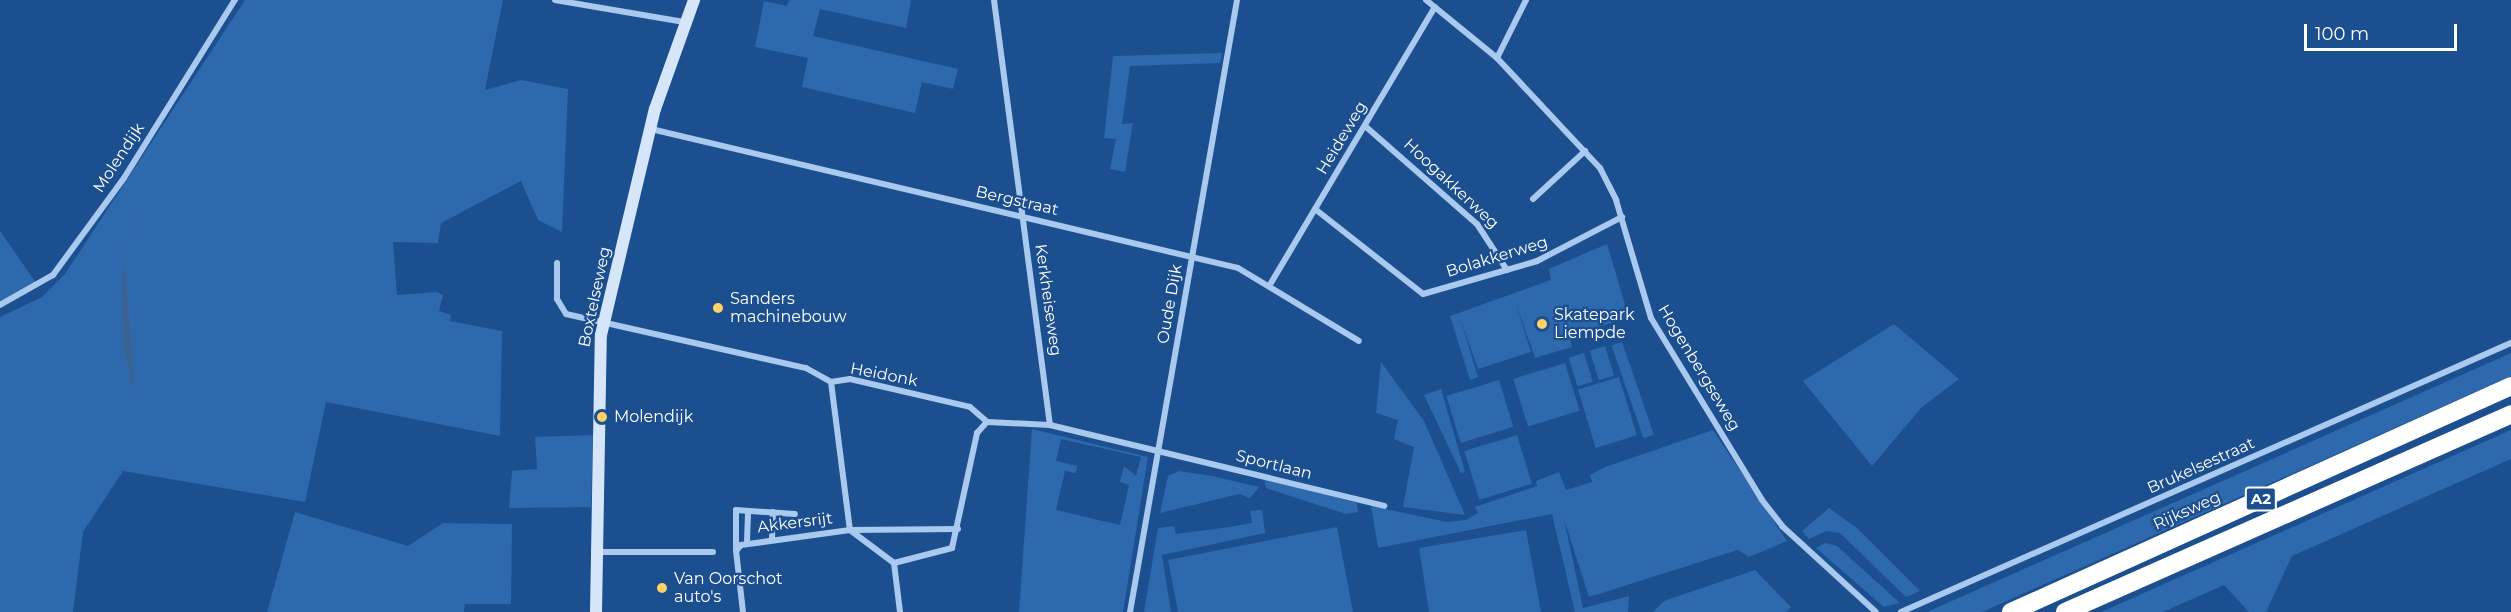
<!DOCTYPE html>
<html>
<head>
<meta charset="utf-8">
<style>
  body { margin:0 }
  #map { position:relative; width:2511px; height:612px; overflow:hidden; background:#1b4f8f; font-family:Montserrat,sans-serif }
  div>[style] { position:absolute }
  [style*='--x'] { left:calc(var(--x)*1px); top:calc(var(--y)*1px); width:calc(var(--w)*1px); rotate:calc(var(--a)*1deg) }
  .green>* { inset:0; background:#2e69ad; transform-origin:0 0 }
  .water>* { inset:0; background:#3c6290 }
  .street>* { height:6px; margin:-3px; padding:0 3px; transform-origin:3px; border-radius:3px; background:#a9c9ee }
  .secondary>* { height:12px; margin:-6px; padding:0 6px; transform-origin:6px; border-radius:6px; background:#d6e6fa }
  .highway>* { height:18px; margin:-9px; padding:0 9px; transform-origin:9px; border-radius:9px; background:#fff }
  .dots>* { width:16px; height:16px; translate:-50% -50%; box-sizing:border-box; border:3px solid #1b4f8f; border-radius:50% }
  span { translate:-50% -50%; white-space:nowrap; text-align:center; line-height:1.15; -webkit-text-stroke:4.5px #1b4f8f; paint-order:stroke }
  .shield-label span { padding:2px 4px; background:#1b4f8f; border:2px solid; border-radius:4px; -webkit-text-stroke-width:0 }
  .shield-label { font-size:15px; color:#fff; font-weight:700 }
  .street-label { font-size:16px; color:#fff }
  .poi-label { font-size:16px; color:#fff }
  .left { translate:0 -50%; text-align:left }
  .scale { position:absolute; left:2304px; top:24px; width:153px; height:27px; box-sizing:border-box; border:3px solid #fff; border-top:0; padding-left:8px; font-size:18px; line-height:21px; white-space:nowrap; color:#fff; -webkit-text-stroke:4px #1b4f8f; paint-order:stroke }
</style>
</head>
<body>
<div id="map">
  <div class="green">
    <div style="clip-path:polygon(245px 0,503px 0,485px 90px,521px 80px,568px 89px,562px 232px,538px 220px,521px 181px,441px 223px,438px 243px,393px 242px,397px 295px,437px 292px,443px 295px,439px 311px,451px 315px,450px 321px,502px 331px,500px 436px,326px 402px,305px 502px,123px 471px,83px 532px,73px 612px,0 612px,0 317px,42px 297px,65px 274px)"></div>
    <div style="clip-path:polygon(789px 0,911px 0,906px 28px,820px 9px,813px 36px,958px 69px,953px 89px,922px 82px,915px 113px,802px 87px,808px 58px,755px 47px,764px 1px,787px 6px)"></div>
    <div style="clip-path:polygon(1222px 53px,1220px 63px,1130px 66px,1122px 124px,1133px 123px,1125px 172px,1110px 169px,1116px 139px,1104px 138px,1113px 56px)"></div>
    <div style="clip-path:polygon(0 231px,36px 283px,0 302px)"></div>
    <div style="clip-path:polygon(1607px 244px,1629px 318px,1569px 335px,1572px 347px,1535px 358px,1515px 301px,1531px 352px,1478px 369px,1460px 318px,1478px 377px,1470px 380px,1450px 316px,1551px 280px,1549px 269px)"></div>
    <div style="clip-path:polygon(1894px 324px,1959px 379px,1922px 407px,1872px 466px,1803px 381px)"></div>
    <div style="left:1622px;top:342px;width:98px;height:11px;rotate:71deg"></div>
    <div style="left:1605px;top:346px;width:31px;height:16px;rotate:73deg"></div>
    <div style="left:1584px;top:353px;width:30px;height:16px;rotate:73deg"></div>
    <div style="clip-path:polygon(2511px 353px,2511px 376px,1982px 612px,1927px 612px)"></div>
    <div style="clip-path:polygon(1381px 362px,1424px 421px,1465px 515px,1403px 507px,1414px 447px,1394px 439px,1398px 420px,1376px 413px)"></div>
    <div style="left:1565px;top:363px;width:50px;height:54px;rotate:73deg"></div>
    <div style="left:1619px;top:377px;width:61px;height:43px;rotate:73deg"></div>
    <div style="left:1499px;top:380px;width:49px;height:55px;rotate:73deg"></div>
    <div style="clip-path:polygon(1441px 389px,1465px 472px,1461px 473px,1424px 395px)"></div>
    <div style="clip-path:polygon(evenodd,1032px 429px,1148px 457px,1123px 612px,1019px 612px,1032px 429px,1061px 439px,1141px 457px,1136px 476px,1124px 466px,1120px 482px,1129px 485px,1120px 525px,1056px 510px,1065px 471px,1076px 473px,1077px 466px,1056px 461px,1061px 439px)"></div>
    <div style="clip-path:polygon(1713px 430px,1787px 541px,1749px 557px,1738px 550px,1589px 597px,1564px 519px,1583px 608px,1629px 596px,1628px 612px,1575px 612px,1552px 514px,1378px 548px,1371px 506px,1447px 522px,1466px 520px,1478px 513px,1475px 507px,1537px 486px,1536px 481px,1559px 472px,1566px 490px,1592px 482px,1590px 475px,1605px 467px)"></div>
    <div style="clip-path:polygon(2511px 430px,2511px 459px,2292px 556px,2266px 612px,2249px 612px,2224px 585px,2163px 612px,2101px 612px)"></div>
    <div style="clip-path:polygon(593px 435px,591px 507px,509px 508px,512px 471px,537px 469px,535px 437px)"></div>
    <div style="left:1517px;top:435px;width:51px;height:55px;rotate:73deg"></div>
    <div style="clip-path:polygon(1179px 471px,1212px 476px,1259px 487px,1250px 498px,1239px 494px,1160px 513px,1168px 476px)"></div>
    <div style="clip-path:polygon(1264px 478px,1357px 503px,1358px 512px,1346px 514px,1266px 488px)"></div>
    <div style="clip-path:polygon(1829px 508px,1858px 529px,1920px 591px,1906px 597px,1840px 533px,1826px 531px,1809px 539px,1802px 531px)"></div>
    <div style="clip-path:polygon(1262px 510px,1265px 533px,1162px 555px,1171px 612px,1144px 612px,1158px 528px,1174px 526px,1176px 534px,1229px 527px,1252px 523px,1250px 511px)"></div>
    <div style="clip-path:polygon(295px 512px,408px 546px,443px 523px,512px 524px,511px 604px,465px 604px,464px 612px,267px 612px)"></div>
    <div style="clip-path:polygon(1337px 527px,1353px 612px,1178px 612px,1168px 560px)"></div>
    <div style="clip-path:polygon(1526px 530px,1541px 612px,1429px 612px,1419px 548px)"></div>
    <div style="clip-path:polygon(1825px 543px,1837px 546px,1900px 603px,1884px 607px,1816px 548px)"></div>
    <div style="clip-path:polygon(1755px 570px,1791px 607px,1786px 612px,1653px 612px,1664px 601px)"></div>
  </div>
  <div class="water">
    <div style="clip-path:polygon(133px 197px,125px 265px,135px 398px,124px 346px,122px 284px)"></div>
  </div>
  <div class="street">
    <div style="--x:555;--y:0;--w:131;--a:9.7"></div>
    <div style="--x:994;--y:0;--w:429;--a:82.5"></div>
    <div style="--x:1426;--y:0;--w:92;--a:39.2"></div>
    <div style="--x:1497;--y:58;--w:151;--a:46.9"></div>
    <div style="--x:1600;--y:168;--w:36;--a:63"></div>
    <div style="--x:1616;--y:200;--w:123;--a:73.5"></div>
    <div style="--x:1651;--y:318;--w:213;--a:58.6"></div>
    <div style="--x:1762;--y:500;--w:33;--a:52"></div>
    <div style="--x:1782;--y:526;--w:127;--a:42.5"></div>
    <div style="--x:1497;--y:58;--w:65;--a:-63.4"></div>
    <div style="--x:1365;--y:126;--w:149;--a:41.2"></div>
    <div style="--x:1477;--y:224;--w:55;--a:56.9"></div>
    <div style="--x:651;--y:129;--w:603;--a:13.32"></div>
    <div style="--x:1238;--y:268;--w:141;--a:31.1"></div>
    <div style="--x:1533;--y:199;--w:71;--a:-42.7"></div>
    <div style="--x:1315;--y:209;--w:137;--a:38.2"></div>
    <div style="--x:1423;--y:294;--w:119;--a:-16.1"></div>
    <div style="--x:1537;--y:261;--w:96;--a:-27.4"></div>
    <div style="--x:557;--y:263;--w:36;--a:90"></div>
    <div style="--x:557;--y:299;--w:17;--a:59"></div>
    <div style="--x:566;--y:314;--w:246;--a:12.7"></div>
    <div style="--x:806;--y:368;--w:29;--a:29"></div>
    <div style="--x:831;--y:382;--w:19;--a:-9"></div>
    <div style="--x:850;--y:379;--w:123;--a:13.1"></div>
    <div style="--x:970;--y:407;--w:23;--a:41"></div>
    <div style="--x:987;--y:422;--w:63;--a:2.7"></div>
    <div style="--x:1050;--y:425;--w:344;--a:13.6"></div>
    <div style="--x:1271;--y:283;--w:321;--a:-59.3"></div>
    <div style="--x:0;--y:305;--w:61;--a:-29.5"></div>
    <div style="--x:53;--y:275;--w:120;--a:-53.8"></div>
    <div style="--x:124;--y:178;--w:210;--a:-58.1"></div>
    <div style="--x:831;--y:382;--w:149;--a:82.7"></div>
    <div style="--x:850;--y:530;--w:55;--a:36.9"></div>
    <div style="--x:894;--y:563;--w:60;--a:-14.5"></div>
    <div style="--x:952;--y:548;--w:118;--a:-77.7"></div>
    <div style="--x:977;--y:433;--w:15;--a:-48"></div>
    <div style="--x:772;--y:539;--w:27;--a:-88"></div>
    <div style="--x:747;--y:542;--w:31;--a:-88"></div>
    <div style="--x:736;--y:551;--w:41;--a:-90"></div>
    <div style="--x:736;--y:510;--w:59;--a:3.9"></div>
    <div style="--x:597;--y:552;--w:116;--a:0"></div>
    <div style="--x:894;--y:563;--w:49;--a:83"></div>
    <div style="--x:743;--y:612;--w:61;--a:-96.5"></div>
    <div style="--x:736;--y:551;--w:8;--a:-50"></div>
    <div style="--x:741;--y:545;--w:110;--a:-7.8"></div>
    <div style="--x:850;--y:530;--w:108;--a:-0.5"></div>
    <div style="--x:1130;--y:612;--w:621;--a:-80.08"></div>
    <div style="--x:1901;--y:612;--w:667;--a:-23.8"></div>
  </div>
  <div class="secondary">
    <div style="--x:596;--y:612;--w:277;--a:-89"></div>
    <div style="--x:601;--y:335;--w:232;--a:-76.6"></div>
    <div style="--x:655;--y:109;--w:116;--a:-70.3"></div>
  </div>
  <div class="highway">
    <div style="--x:2011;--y:612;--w:549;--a:-24.32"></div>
    <div style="--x:2065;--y:612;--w:488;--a:-23.9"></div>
  </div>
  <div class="dots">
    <div style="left:718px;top:308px;background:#ffd166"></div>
    <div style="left:1542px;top:324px;background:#ffd166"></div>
    <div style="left:602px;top:417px;background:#ffd166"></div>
    <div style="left:662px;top:588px;background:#ffd166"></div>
  </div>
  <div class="shield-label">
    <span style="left:2261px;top:499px">A2</span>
  </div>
  <div class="street-label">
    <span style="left:1342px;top:138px;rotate:-59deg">Heideweg</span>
    <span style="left:119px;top:158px;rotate:-57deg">Molendijk</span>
    <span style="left:1451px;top:184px;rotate:43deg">Hoogakkerweg</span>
    <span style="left:1017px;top:201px;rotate:13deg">Bergstraat</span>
    <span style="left:1497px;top:257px;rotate:-17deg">Bolakkerweg</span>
    <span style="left:595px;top:297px;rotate:-78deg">Boxtelseweg</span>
    <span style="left:1048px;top:300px;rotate:82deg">Kerkheiseweg</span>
    <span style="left:1170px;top:304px;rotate:-80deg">Oude Dijk</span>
    <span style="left:1699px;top:368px;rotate:59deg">Hogenbergseweg</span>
    <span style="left:884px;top:375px;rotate:11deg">Heidonk</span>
    <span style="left:1274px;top:465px;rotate:14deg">Sportlaan</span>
    <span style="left:2201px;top:466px;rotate:-24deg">Brukelsestraat</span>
    <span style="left:2187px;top:511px;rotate:-24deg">Rijksweg</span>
    <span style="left:795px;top:523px;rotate:-7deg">Akkersrijt</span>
  </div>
  <div class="poi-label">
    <span class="left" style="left:730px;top:308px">Sanders<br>machinebouw</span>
    <span class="left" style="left:1554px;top:324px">Skatepark<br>Liempde</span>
    <span class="left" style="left:614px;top:417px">Molendijk</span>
    <span class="left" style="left:674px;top:588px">Van Oorschot<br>auto's</span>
  </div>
  <div class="scale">100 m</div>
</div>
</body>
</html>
